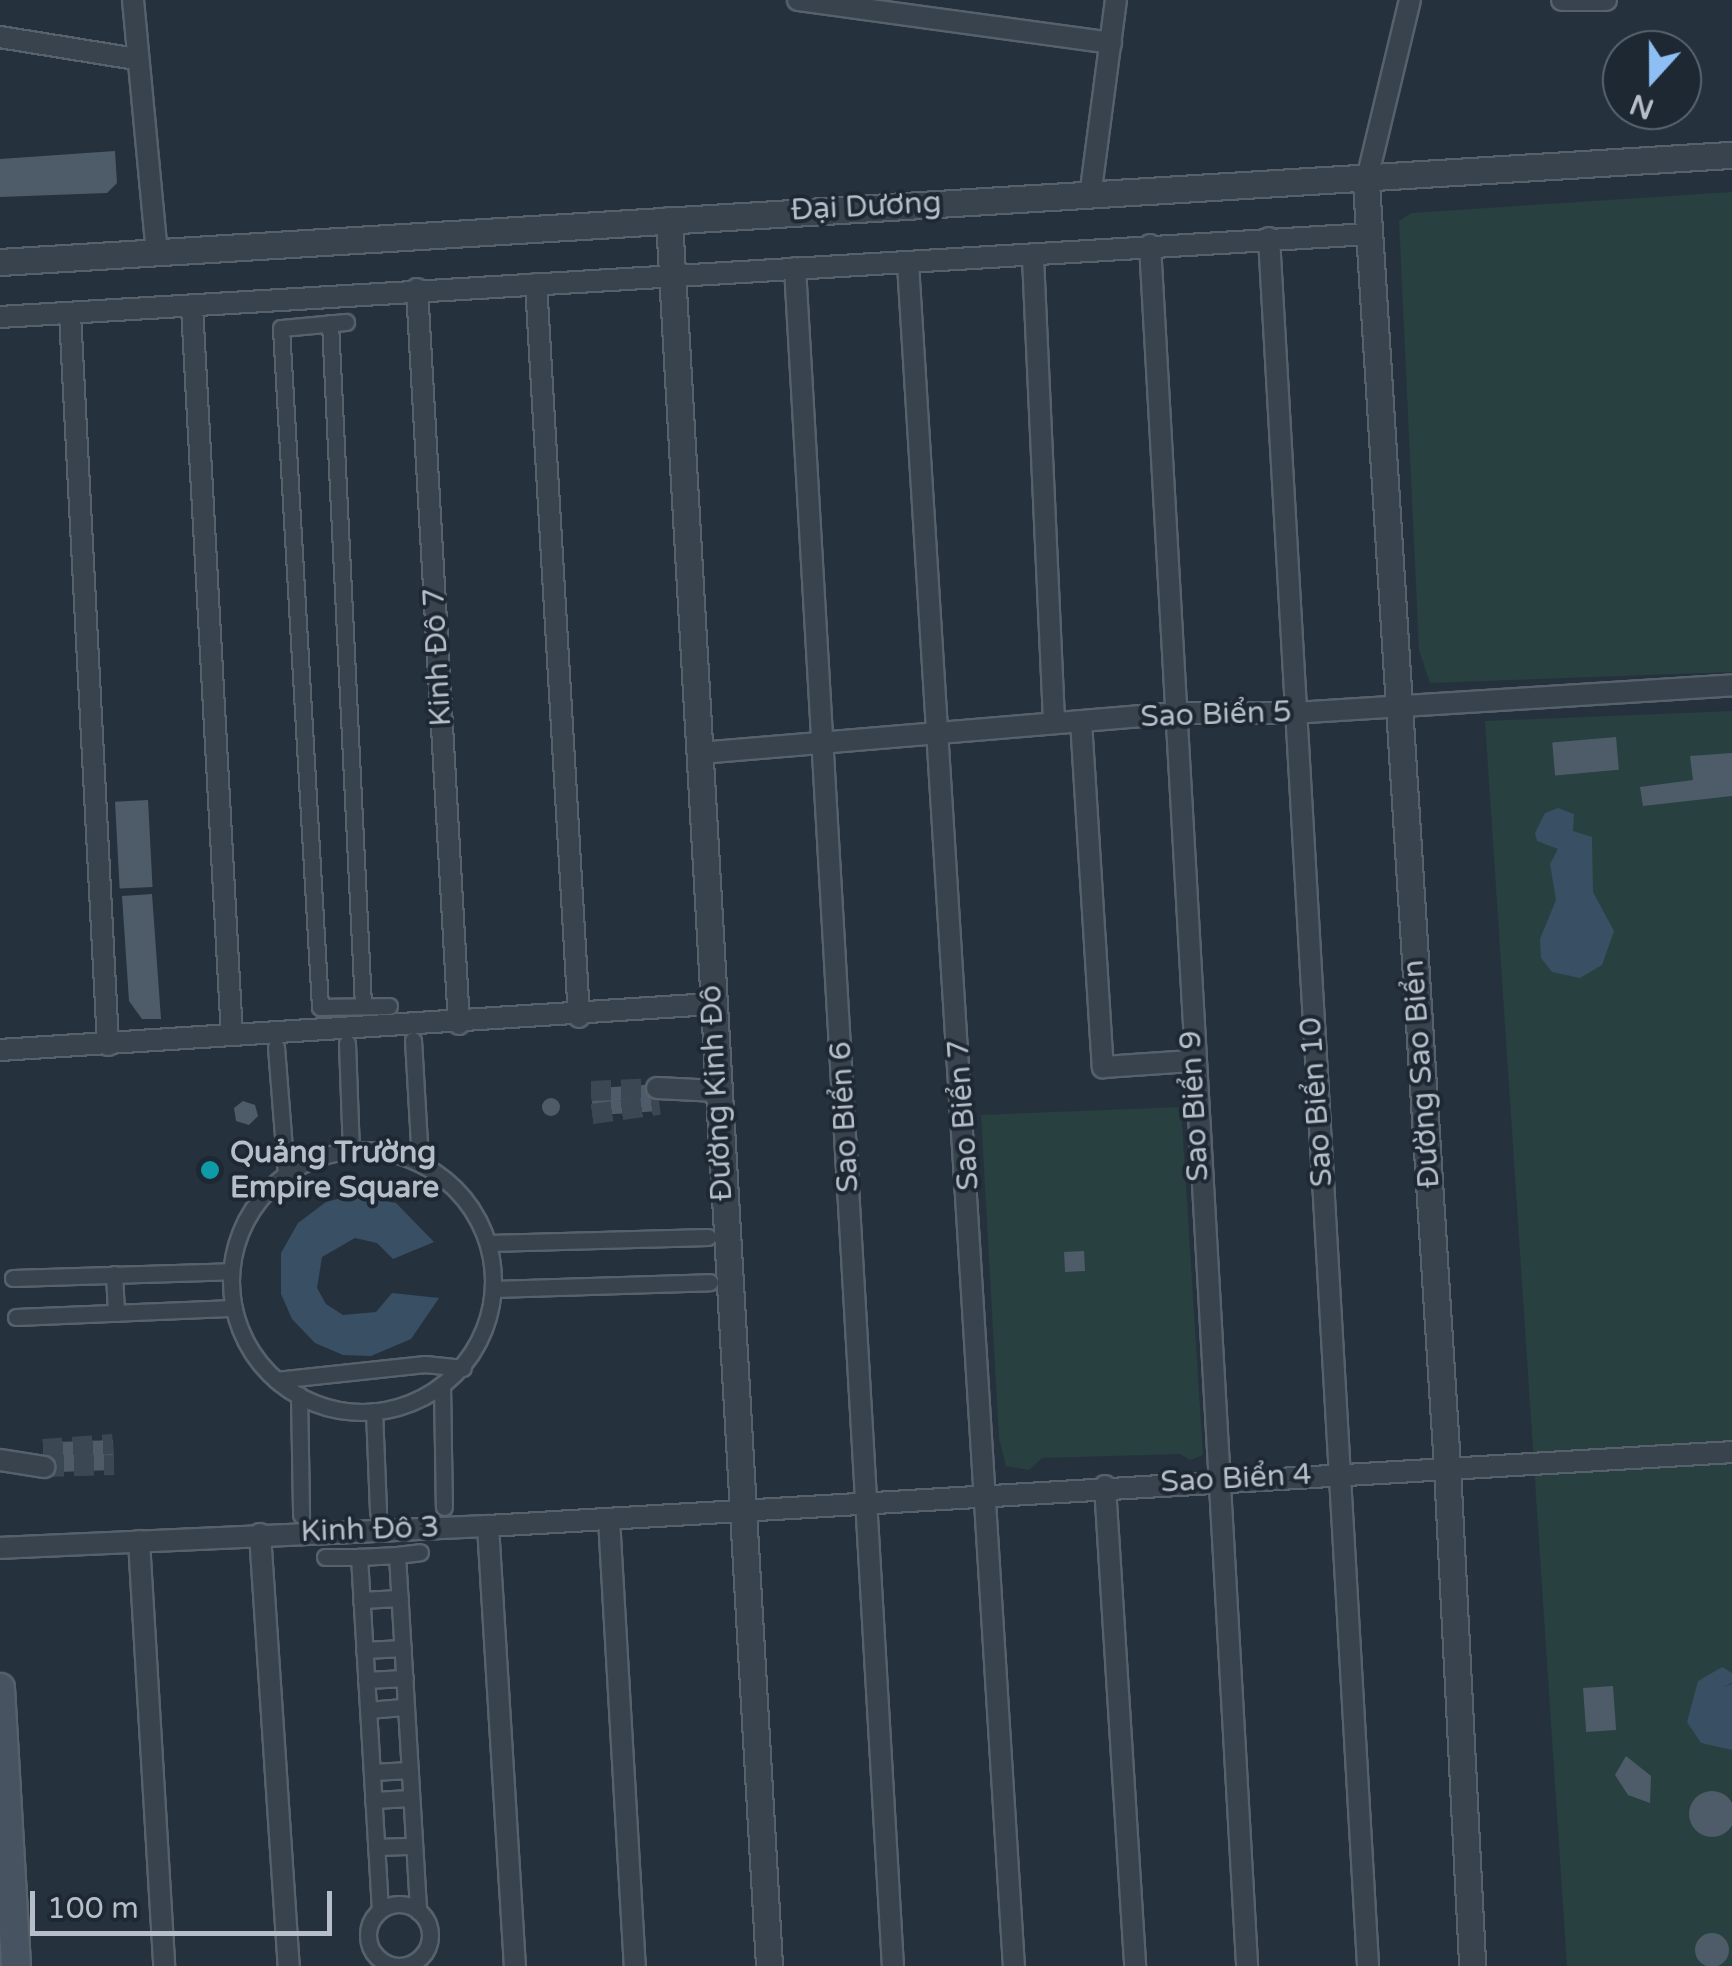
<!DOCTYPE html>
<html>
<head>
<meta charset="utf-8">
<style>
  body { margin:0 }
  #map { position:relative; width:1732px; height:1966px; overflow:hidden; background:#25323d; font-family:"Varela Round",sans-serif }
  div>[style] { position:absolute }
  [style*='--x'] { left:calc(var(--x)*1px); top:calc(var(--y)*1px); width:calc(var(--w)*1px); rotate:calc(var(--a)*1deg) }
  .green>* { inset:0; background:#28403f }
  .water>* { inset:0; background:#394f64 }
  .building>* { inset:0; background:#4e5c69; transform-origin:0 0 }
  .round { border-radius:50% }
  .minor-tunnel>* { height:20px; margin-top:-10px; transform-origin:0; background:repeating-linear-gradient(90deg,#3b4752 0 20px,transparent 0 30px) }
  .roads { filter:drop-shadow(2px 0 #57616c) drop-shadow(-2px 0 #57616c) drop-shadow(0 2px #57616c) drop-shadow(0 -2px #57616c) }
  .pedestrian>* { height:15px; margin:-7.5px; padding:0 7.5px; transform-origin:7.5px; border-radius:7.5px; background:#39434e }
  .pedestrian>.ring { margin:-7.5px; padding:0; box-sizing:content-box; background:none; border:15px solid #39434e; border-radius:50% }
  .minor>* { height:20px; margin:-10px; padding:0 10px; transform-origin:10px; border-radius:10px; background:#39434e }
  .tertiary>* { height:25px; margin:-12.5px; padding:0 12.5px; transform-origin:12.5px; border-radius:12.5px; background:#39434e }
  .secondary>* { height:28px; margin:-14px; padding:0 14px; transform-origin:14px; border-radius:14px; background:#475360 }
  .dots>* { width:28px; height:28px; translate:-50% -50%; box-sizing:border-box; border:5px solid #1e2833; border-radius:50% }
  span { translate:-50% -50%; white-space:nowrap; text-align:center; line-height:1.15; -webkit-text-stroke:8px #1e2833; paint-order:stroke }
  .street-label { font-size:30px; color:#b5bec9 }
  .poi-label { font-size:30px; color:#b5bec9; font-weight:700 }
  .left { translate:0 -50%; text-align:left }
  .north { position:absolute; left:1602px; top:30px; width:100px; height:100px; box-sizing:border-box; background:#1e2833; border:2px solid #5a646f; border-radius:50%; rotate:201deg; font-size:28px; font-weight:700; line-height:40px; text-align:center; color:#b5bec9 }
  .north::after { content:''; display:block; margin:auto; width:35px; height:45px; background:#8dbff5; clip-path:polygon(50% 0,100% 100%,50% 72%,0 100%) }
  .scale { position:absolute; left:30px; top:1891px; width:302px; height:45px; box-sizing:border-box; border:5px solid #b5bec9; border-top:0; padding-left:12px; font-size:30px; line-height:35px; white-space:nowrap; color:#b5bec9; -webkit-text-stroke:8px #1e2833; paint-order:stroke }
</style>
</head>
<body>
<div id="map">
  <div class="green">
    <div style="clip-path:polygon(1732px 192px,1732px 672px,1430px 683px,1419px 650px,1399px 221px,1411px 213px)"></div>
    <div style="clip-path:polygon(1732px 711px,1732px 1966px,1567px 1966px,1485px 721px)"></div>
    <div style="clip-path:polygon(1181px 1107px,1203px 1455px,1190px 1460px,1180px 1454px,1042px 1458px,1029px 1470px,1006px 1466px,999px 1438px,981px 1115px)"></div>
  </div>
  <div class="water">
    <div style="clip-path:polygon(1558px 808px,1574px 814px,1573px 831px,1592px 837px,1593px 892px,1614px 931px,1602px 965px,1580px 978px,1552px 972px,1541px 958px,1540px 939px,1556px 900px,1550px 864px,1558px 849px,1537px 841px,1535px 833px,1545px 813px)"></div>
    <div style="clip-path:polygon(353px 1195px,396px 1203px,434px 1242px,393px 1259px,377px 1243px,355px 1238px,322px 1257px,317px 1288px,326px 1304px,343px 1315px,376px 1312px,392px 1293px,439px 1298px,411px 1339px,371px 1356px,343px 1355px,315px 1343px,292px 1319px,281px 1294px,281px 1253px,298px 1223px,326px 1202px)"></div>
    <div style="clip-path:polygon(1722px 1667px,1732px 1673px,1732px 1683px,1723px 1687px,1732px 1684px,1732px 1750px,1701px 1743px,1687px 1722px,1698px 1681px)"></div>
  </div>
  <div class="building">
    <div style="clip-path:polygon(115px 151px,117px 183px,107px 193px,0 197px,0 159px)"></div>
    <div style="left:1616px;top:737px;width:33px;height:64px;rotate:85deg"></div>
    <div style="clip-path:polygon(1732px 753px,1732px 796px,1643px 806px,1640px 787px,1693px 780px,1690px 756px)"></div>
    <div style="left:148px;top:800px;width:87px;height:33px;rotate:87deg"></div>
    <div style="clip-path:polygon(152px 894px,161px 1019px,142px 1019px,129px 1001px,122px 896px)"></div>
    <div style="left:657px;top:1084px;width:27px;height:66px;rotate:86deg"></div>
    <div class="round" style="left:542px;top:1098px;width:18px;height:18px"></div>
    <div style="clip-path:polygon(243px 1101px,255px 1105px,258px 1116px,249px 1125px,236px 1121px,234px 1108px)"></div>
    <div style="left:1084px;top:1251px;width:20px;height:20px;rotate:87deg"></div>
    <div style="left:113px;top:1440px;width:30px;height:70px;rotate:88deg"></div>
    <div style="left:1613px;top:1686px;width:44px;height:30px;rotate:86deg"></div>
    <div style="clip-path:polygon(1626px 1756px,1651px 1776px,1650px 1803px,1628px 1795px,1615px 1775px)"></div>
    <div class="round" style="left:1689px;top:1791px;width:46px;height:46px"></div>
    <div class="round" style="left:1695px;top:1933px;width:34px;height:34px"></div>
  </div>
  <div class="minor-tunnel">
    <div style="--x:591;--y:1091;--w:66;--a:-2.6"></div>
    <div style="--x:592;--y:1114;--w:68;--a:-7.7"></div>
    <div style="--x:43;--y:1449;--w:70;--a:-4.1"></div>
    <div style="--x:44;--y:1467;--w:70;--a:-1.6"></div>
  </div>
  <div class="roads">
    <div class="pedestrian">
      <div style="--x:346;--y:322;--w:65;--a:174.7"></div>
      <div style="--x:281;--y:328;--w:680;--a:86.71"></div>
      <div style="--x:320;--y:1007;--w:69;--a:-0.8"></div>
      <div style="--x:330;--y:323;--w:684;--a:87.23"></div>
      <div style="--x:413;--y:1040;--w:123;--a:86.7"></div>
      <div style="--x:347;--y:1043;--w:107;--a:87.9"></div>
      <div style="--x:276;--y:1047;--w:126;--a:85.5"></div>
      <div class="ring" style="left:231px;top:1150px;width:247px;height:247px"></div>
      <div style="--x:489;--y:1243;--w:219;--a:-1.6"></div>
      <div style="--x:114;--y:1274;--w:39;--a:87"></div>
      <div style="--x:13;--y:1278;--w:218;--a:-1.8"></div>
      <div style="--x:493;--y:1289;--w:217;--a:-1.8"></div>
      <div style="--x:16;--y:1317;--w:218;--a:-2.4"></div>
      <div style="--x:276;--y:1380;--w:150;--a:-6.1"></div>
      <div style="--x:425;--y:1364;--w:38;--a:6"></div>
      <div style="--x:442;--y:1385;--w:122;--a:89.1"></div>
      <div style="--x:299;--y:1395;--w:120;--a:89"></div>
      <div style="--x:374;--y:1411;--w:101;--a:87.7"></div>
      <div style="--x:397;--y:1555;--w:23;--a:-7"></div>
      <div style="--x:325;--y:1557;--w:34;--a:0"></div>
      <div style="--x:361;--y:1600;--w:39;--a:-3"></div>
      <div style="--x:364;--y:1650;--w:39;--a:-3"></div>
      <div style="--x:366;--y:1680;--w:39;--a:-3"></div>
      <div style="--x:368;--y:1710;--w:38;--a:-5"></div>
      <div style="--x:372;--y:1772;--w:38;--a:-3"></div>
      <div style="--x:373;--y:1800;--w:38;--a:-3"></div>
      <div style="--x:376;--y:1847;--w:38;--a:-2"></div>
      <div class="ring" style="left:368px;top:1904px;width:47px;height:47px"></div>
      <div style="--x:380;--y:1910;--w:354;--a:-93.4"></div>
      <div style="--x:359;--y:1557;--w:38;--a:-3"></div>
      <div style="--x:397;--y:1555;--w:357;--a:86.6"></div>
    </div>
    <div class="minor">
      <div style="--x:133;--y:0;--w:253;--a:84.6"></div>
      <div style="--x:798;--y:0;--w:316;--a:7.8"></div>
      <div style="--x:1562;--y:0;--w:44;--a:0"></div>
      <div style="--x:0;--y:37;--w:138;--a:9.2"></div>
      <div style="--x:1366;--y:183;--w:188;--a:-76.5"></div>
      <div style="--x:1090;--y:197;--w:199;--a:-82.5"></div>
      <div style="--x:1269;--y:238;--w:1731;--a:86.72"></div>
      <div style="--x:1150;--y:245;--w:1724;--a:86.77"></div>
      <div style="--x:1033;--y:258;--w:465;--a:87.4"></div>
      <div style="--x:908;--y:264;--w:1705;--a:86.44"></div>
      <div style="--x:795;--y:268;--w:1701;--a:86.7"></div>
      <div style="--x:536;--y:284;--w:734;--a:86.64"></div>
      <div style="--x:417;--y:289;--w:736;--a:86.73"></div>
      <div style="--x:192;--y:307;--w:729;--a:86.86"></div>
      <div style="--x:70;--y:314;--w:732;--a:87.02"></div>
      <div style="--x:0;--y:317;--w:1371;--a:-3.47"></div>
      <div style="--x:1081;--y:721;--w:347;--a:86.4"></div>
      <div style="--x:1103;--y:1067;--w:89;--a:-3.9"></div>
      <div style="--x:700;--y:753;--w:479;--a:-4.8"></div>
      <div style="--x:1177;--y:713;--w:116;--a:0"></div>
      <div style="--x:1293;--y:713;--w:440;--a:-3.6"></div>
      <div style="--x:0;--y:1050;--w:713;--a:-3.7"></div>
      <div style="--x:657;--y:1088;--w:60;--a:2.9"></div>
      <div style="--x:0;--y:1460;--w:45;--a:9"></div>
      <div style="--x:1105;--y:1486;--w:481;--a:86.4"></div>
      <div style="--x:609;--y:1519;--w:448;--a:86.7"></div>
      <div style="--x:488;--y:1526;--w:441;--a:86.5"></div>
      <div style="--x:260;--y:1534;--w:433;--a:86.2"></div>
      <div style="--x:139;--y:1541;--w:426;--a:86.6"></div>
      <div style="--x:0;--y:1548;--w:488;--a:-2.6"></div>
      <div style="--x:488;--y:1526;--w:1246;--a:-3.4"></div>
    </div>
    <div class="tertiary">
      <div style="--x:1366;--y:183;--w:1288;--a:86.39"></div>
      <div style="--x:1447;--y:1468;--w:499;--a:87.1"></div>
      <div style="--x:669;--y:220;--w:1749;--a:86.72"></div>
      <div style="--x:0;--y:262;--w:1735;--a:-3.54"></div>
    </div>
    <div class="secondary">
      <div style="--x:0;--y:1688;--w:278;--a:86.7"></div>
    </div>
  </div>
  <div class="dots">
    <div style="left:210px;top:1170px;background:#0f9aa8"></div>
  </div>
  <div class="street-label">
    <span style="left:866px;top:207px;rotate:-3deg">Đại Dương</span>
    <span style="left:438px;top:657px;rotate:-93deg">Kinh Đô 7</span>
    <span style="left:1216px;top:715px;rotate:-2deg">Sao Biển 5</span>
    <span style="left:1422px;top:1074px;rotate:-94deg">Đường Sao Biển</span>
    <span style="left:717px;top:1093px;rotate:-93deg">Đường Kinh Đô</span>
    <span style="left:1317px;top:1102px;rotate:-94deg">Sao Biển 10</span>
    <span style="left:1195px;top:1106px;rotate:-93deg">Sao Biển 9</span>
    <span style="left:964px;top:1115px;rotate:-94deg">Sao Biển 7</span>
    <span style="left:845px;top:1117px;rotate:-93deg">Sao Biển 6</span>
    <span style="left:1236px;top:1479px;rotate:-3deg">Sao Biển 4</span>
    <span style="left:370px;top:1530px;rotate:-2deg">Kinh Đô 3</span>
  </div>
  <div class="poi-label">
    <span class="left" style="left:230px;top:1170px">Quảng Trường<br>Empire Square</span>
  </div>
  <div class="north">N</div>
  <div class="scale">100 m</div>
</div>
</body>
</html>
